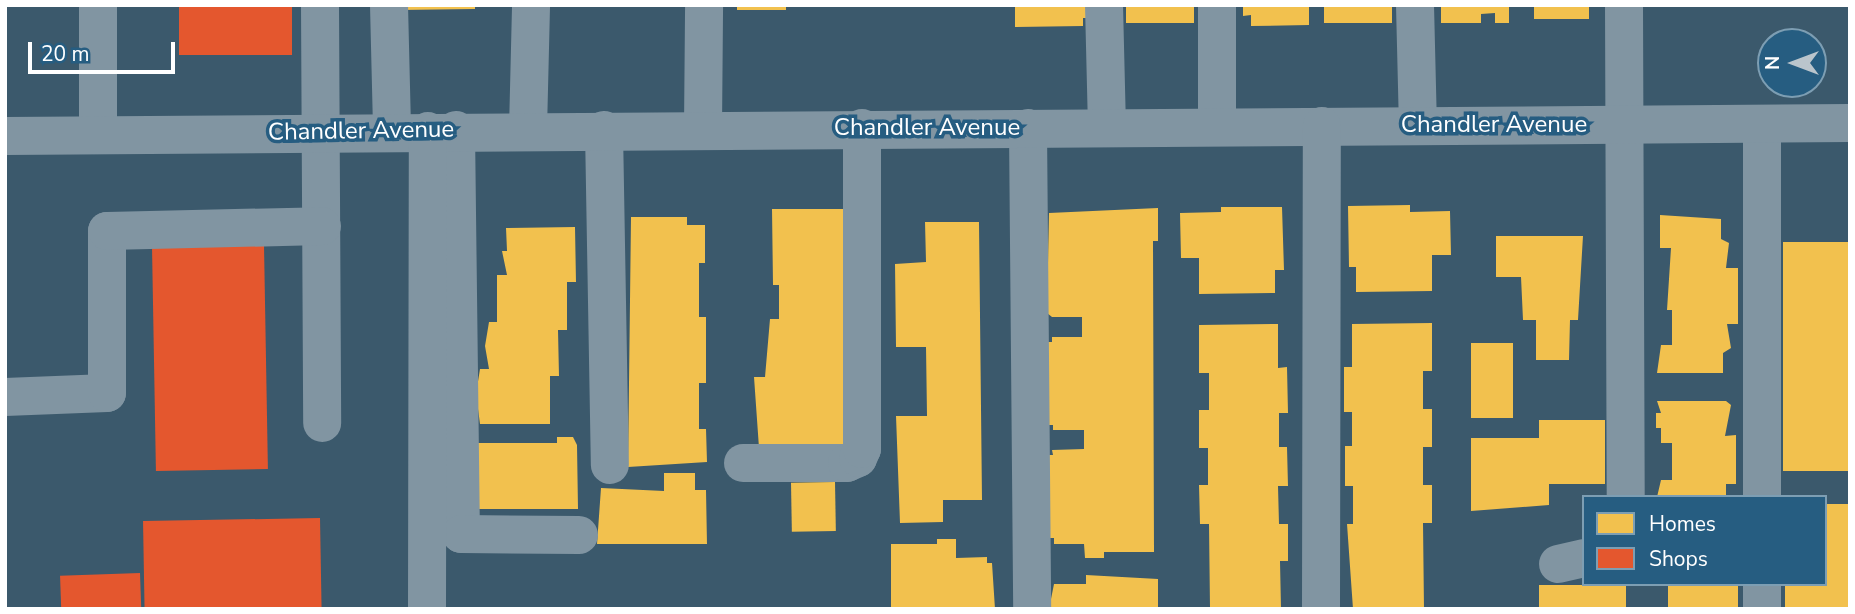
<!DOCTYPE html>
<html>
<head>
<meta charset="utf-8">
<style>
  body { margin:0 }
  #map { position:relative; width:1855px; height:614px; overflow:hidden; background:#3b596c; font-family:"Nunito Sans",sans-serif }
  div>[style] { position:absolute }
  [style*='--x'] { left:calc(var(--x)*1px); top:calc(var(--y)*1px); width:calc(var(--w)*1px); rotate:calc(var(--a)*1deg) }
  .homes>* { inset:0; background:#f2c14e; transform-origin:0 0 }
  .shops>* { inset:0; background:#e4572e; transform-origin:0 0 }
  .minor>* { height:38px; margin:-19px; padding:0 19px; transform-origin:19px; border-radius:19px; background:#8195a2 }
  span { translate:-50% -50%; white-space:nowrap; text-align:center; line-height:1.15; -webkit-text-stroke:7px #265d81; paint-order:stroke }
  .street-label { font-size:24px; color:#fff }
  .frame { position:absolute; inset:0; border:7px solid #fff; pointer-events:none }
  .legend { position:absolute; left:1582px; top:495px; width:245px; height:91px; box-sizing:border-box; background:#265d81; border:2px solid #7d9eb3; margin:0; padding:9px 12px; list-style:none; font-size:21px; color:#fff }
  .legend li { display:flex; align-items:center; gap:14px; height:35px }
  .legend b { width:35px; border:2px solid #7d9eb3 }
  .north { position:absolute; left:1757px; top:28px; width:70px; height:70px; box-sizing:border-box; background:#265d81; border:2px solid #7d9eb3; border-radius:50%; rotate:270deg; font-size:19px; font-weight:700; line-height:28px; text-align:center; color:#fff }
  .north::after { content:''; display:block; margin:auto; width:24px; height:32px; background:#bac5cc; clip-path:polygon(50% 0,100% 100%,50% 72%,0 100%) }
  .scale { position:absolute; left:28px; top:42px; width:147px; height:32px; box-sizing:border-box; border:4px solid #fff; border-top:0; padding-left:9px; font-size:21px; line-height:24px; white-space:nowrap; color:#fff; -webkit-text-stroke:5px #265d81; paint-order:stroke }
</style>
</head>
<body>
<div id="map">
  <div class="homes">
    <div style="clip-path:polygon(398px 5px,475px 5px,475px 9px,399px 10px)"></div>
    <div style="left:737px;top:5px;width:49px;height:5px"></div>
    <div style="clip-path:polygon(1015px 5px,1087px 5px,1087px 18px,1083px 18px,1083px 26px,1015px 27px)"></div>
    <div style="left:1126px;top:5px;width:68px;height:18px"></div>
    <div style="clip-path:polygon(1243px 5px,1309px 5px,1309px 25px,1251px 26px,1251px 15px,1243px 16px)"></div>
    <div style="left:1324px;top:5px;width:68px;height:18px"></div>
    <div style="clip-path:polygon(1441px 5px,1509px 5px,1509px 23px,1495px 23px,1495px 13px,1481px 14px,1481px 23px,1441px 23px)"></div>
    <div style="left:1534px;top:5px;width:55px;height:14px"></div>
    <div style="clip-path:polygon(1410px 205px,1410px 212px,1450px 211px,1451px 255px,1432px 255px,1432px 291px,1356px 292px,1356px 267px,1349px 267px,1348px 206px)"></div>
    <div style="clip-path:polygon(1221px 207px,1282px 207px,1284px 270px,1275px 270px,1275px 293px,1199px 294px,1199px 258px,1181px 258px,1180px 213px,1221px 212px)"></div>
    <div style="clip-path:polygon(1158px 208px,1158px 241px,1153px 241px,1154px 552px,1104px 552px,1104px 558px,1085px 558px,1084px 544px,1054px 544px,1054px 538px,1047px 538px,1047px 455px,1053px 455px,1052px 450px,1084px 449px,1084px 430px,1053px 430px,1053px 425px,1046px 425px,1046px 342px,1052px 342px,1052px 337px,1082px 337px,1082px 317px,1052px 317px,1047px 313px,1049px 213px)"></div>
    <div style="clip-path:polygon(772px 209px,853px 209px,857px 447px,759px 448px,754px 377px,765px 377px,770px 319px,779px 319px,779px 285px,773px 285px)"></div>
    <div style="clip-path:polygon(1660px 215px,1721px 219px,1721px 239px,1729px 243px,1726px 268px,1738px 268px,1738px 324px,1727px 324px,1731px 348px,1723px 353px,1723px 373px,1657px 373px,1661px 345px,1672px 345px,1672px 310px,1667px 310px,1671px 248px,1660px 248px)"></div>
    <div style="clip-path:polygon(631px 217px,687px 217px,687px 225px,705px 225px,705px 263px,699px 263px,699px 317px,706px 317px,706px 383px,699px 383px,699px 429px,706px 429px,707px 462px,628px 467px)"></div>
    <div style="clip-path:polygon(925px 222px,979px 222px,982px 500px,943px 500px,943px 522px,900px 523px,896px 416px,927px 416px,926px 347px,896px 347px,895px 264px,926px 262px)"></div>
    <div style="clip-path:polygon(575px 227px,576px 282px,567px 282px,567px 330px,558px 330px,559px 376px,550px 376px,550px 424px,480px 424px,476px 394px,480px 369px,489px 369px,485px 346px,489px 322px,497px 322px,497px 275px,507px 275px,502px 251px,507px 251px,506px 228px)"></div>
    <div style="clip-path:polygon(1496px 236px,1583px 236px,1578px 320px,1570px 320px,1569px 360px,1536px 360px,1536px 320px,1523px 320px,1521px 277px,1496px 277px)"></div>
    <div style="left:1850px;top:242px;width:229px;height:67px;rotate:90deg"></div>
    <div style="clip-path:polygon(1432px 323px,1432px 371px,1423px 371px,1423px 409px,1432px 409px,1432px 447px,1423px 447px,1423px 485px,1432px 485px,1432px 523px,1423px 523px,1424px 609px,1353px 609px,1347px 524px,1353px 524px,1353px 486px,1345px 486px,1345px 446px,1352px 446px,1352px 412px,1344px 412px,1344px 367px,1352px 367px,1352px 324px)"></div>
    <div style="clip-path:polygon(1278px 324px,1278px 368px,1287px 367px,1288px 413px,1279px 413px,1279px 447px,1287px 447px,1288px 486px,1278px 486px,1279px 524px,1288px 524px,1288px 561px,1280px 561px,1281px 609px,1210px 609px,1209px 524px,1200px 524px,1199px 485px,1208px 485px,1208px 448px,1199px 448px,1199px 410px,1209px 410px,1209px 373px,1199px 373px,1199px 325px)"></div>
    <div style="left:1471px;top:343px;width:42px;height:75px"></div>
    <div style="clip-path:polygon(1657px 401px,1726px 401px,1731px 405px,1725px 436px,1736px 435px,1736px 484px,1726px 484px,1726px 497px,1657px 497px,1661px 480px,1672px 480px,1672px 443px,1661px 443px,1661px 428px,1656px 428px,1656px 413px,1661px 413px)"></div>
    <div style="clip-path:polygon(1539px 420px,1605px 420px,1605px 484px,1549px 484px,1549px 505px,1471px 511px,1471px 438px,1539px 438px)"></div>
    <div style="clip-path:polygon(557px 437px,573px 437px,577px 445px,578px 509px,470px 509px,466px 443px,557px 443px)"></div>
    <div style="clip-path:polygon(664px 473px,695px 473px,695px 490px,706px 490px,707px 544px,597px 544px,601px 488px,664px 491px)"></div>
    <div style="left:835px;top:482px;width:49px;height:44px;rotate:89deg"></div>
    <div style="clip-path:polygon(1825px 504px,1850px 504px,1850px 609px,1785px 609px,1785px 584px,1825px 584px)"></div>
    <div style="clip-path:polygon(937px 539px,956px 539px,956px 558px,987px 557px,987px 563px,992px 563px,995px 609px,891px 609px,891px 544px,937px 544px)"></div>
    <div style="clip-path:polygon(1086px 575px,1158px 579px,1158px 609px,1049px 609px,1054px 584px,1086px 584px)"></div>
    <div style="clip-path:polygon(1672px 584px,1738px 584px,1738px 609px,1668px 609px,1668px 586px)"></div>
    <div style="left:1626px;top:585px;width:24px;height:87px;rotate:90deg"></div>
  </div>
  <div class="shops">
    <div style="left:179px;top:5px;width:113px;height:50px"></div>
    <div style="left:264px;top:245px;width:224px;height:112px;rotate:89deg"></div>
    <div style="left:320px;top:518px;width:91px;height:177px;rotate:89deg"></div>
    <div style="left:140px;top:573px;width:36px;height:80px;rotate:88deg"></div>
  </div>
  <div class="minor">
    <div style="--x:98;--y:5;--w:130;--a:90"></div>
    <div style="--x:320;--y:5;--w:418;--a:89.7"></div>
    <div style="--x:389;--y:5;--w:126;--a:88.6"></div>
    <div style="--x:1104;--y:5;--w:123;--a:88.6"></div>
    <div style="--x:1217;--y:5;--w:122;--a:90"></div>
    <div style="--x:1415;--y:5;--w:121;--a:88.6"></div>
    <div style="--x:1624;--y:5;--w:492;--a:89.8"></div>
    <div style="--x:1762;--y:124;--w:373;--a:90"></div>
    <div style="--x:1028;--y:128;--w:481;--a:89.5"></div>
    <div style="--x:703;--y:129;--w:124;--a:-89.5"></div>
    <div style="--x:456;--y:130;--w:404;--a:89.3"></div>
    <div style="--x:461;--y:534;--w:118;--a:0.5"></div>
    <div style="--x:528;--y:130;--w:125;--a:-88.6"></div>
    <div style="--x:604;--y:130;--w:335;--a:89"></div>
    <div style="--x:5;--y:136;--w:1845;--a:-0.4"></div>
    <div style="--x:5;--y:397;--w:102;--a:-2.2"></div>
    <div style="--x:107;--y:393;--w:162;--a:-90"></div>
    <div style="--x:107;--y:231;--w:215;--a:-1.3"></div>
    <div style="--x:743;--y:463;--w:104;--a:0"></div>
    <div style="--x:847;--y:463;--w:12;--a:-24"></div>
    <div style="--x:858;--y:458;--w:10;--a:-66"></div>
    <div style="--x:862;--y:449;--w:321;--a:-90"></div>
    <div style="--x:1558;--y:564;--w:27;--a:-13"></div>
    <div style="--x:1762;--y:584;--w:25;--a:90"></div>
    <div style="--x:427;--y:609;--w:478;--a:-89.9"></div>
    <div style="--x:1321;--y:609;--w:483;--a:-89.9"></div>
  </div>
  <div class="street-label">
    <span style="left:1494px;top:125px">Chandler Avenue</span>
    <span style="left:927px;top:128px">Chandler Avenue</span>
    <span style="left:361px;top:131px;rotate:-1deg">Chandler Avenue</span>
  </div>
  <div class="frame"></div>
  <ul class="legend">
  <li><b style="height:19px;background:#f2c14e"></b>Homes</li>
  <li><b style="height:19px;background:#e4572e"></b>Shops</li>
  </ul>
  <div class="north">N</div>
  <div class="scale">20 m</div>
</div>
</body>
</html>
